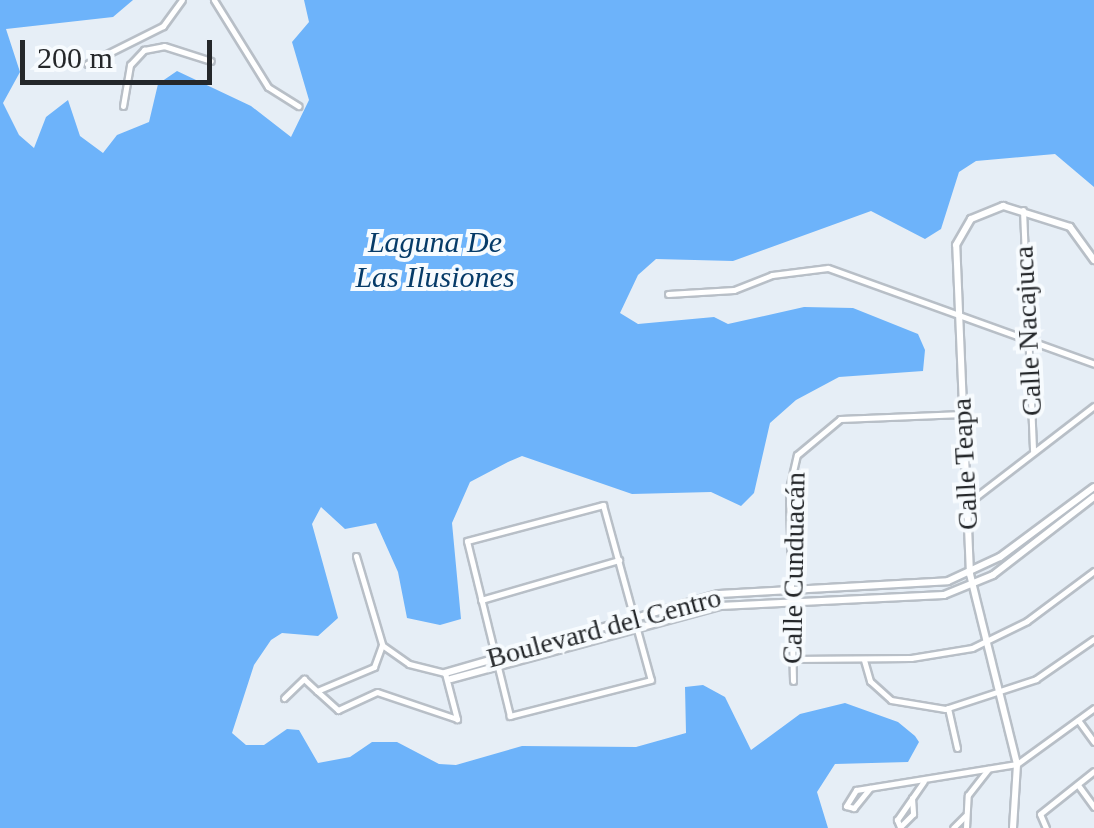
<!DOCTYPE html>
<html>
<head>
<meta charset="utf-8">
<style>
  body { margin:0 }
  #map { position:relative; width:1094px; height:828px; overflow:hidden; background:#e6eef6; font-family:Georgia,serif }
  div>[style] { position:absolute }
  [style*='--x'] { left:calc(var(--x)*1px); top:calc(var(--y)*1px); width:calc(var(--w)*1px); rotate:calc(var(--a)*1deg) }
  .water>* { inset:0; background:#6db3fa }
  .roads { filter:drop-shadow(2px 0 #b8bfc7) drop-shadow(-2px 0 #b8bfc7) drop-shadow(0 2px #b8bfc7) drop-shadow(0 -2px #b8bfc7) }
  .minor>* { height:5px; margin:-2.5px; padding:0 2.5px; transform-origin:2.5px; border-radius:2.5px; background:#fff }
  .tertiary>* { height:6px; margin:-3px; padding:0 3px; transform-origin:3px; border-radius:3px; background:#fff }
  span { translate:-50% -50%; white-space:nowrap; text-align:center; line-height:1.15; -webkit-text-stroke:8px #f7fbfe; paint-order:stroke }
  .street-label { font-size:28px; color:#24272a }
  .water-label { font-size:30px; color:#063b68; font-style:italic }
  .scale { position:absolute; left:20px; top:40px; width:192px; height:45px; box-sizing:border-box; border:5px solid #24272a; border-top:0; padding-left:12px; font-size:30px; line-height:35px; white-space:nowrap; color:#24272a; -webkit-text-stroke:8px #f7fbfe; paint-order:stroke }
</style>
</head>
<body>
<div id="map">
  <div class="water">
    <div style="clip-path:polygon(0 0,133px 0,113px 17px,6px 29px,20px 72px,3px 103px,19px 135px,34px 148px,46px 117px,68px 100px,80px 136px,103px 153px,117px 135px,149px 122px,158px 84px,177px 71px,251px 106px,291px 137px,309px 100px,292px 42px,309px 22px,304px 0,1094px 0,1094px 187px,1055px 154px,976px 161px,959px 172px,941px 229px,925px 239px,871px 211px,733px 261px,656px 259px,638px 275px,620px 313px,638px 324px,714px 317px,728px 324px,804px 307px,853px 308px,918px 334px,925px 350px,923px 371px,839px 377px,796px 400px,770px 423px,754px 493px,741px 506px,711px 492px,632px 494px,522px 456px,508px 462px,470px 482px,452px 523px,461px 619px,440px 625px,407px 618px,398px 572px,376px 523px,345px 529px,321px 507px,312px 524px,338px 618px,318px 636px,282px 633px,271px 640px,254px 665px,232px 733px,246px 745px,264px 745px,287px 729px,299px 730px,318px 763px,350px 757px,372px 742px,397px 742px,439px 764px,456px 765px,522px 746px,636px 747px,686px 733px,685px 687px,703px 685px,725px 697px,751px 750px,800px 714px,845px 703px,898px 722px,915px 736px,919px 742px,908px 762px,835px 764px,817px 792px,828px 828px,0 828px)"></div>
  </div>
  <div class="roads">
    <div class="minor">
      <div style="--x:214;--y:0;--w:102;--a:58.2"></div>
      <div style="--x:268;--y:87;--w:36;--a:32"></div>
      <div style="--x:87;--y:64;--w:85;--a:-26.6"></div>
      <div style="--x:163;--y:26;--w:32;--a:-54"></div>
      <div style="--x:123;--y:106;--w:42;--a:-80.3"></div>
      <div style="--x:130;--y:65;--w:21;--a:-47"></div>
      <div style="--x:144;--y:50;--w:20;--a:-11"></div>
      <div style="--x:164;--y:46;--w:49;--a:17.7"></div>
      <div style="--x:1023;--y:210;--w:241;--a:87.6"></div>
      <div style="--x:668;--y:294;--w:66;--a:-3.5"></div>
      <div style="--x:734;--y:290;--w:41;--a:-21.5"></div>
      <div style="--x:772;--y:275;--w:56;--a:-7.1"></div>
      <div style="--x:828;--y:268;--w:283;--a:19.8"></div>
      <div style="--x:968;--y:503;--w:159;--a:-37.6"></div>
      <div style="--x:603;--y:505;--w:181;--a:74.7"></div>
      <div style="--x:651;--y:680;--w:146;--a:165.7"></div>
      <div style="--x:510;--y:716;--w:180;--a:-103.8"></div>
      <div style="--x:467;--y:541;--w:141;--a:-14.8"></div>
      <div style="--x:356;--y:556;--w:92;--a:73.5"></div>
      <div style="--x:481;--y:600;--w:144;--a:-16.2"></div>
      <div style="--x:382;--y:645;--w:33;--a:35"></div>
      <div style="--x:409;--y:664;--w:37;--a:14"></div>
      <div style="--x:445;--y:673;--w:48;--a:75.4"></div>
      <div style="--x:457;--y:719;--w:84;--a:-161.4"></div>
      <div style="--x:377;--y:692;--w:43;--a:155.2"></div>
      <div style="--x:338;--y:710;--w:28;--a:-138"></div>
      <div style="--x:317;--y:691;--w:62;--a:-22.8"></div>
      <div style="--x:374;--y:667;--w:23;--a:-70"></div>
      <div style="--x:793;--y:659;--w:118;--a:-0.5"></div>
      <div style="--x:911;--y:658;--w:62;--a:-9.3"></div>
      <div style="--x:972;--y:648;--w:61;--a:-26.1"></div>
      <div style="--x:1027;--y:621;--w:84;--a:-36.7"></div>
      <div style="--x:864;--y:660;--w:22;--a:74"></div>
      <div style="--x:870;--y:681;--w:28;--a:42"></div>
      <div style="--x:891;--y:700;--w:55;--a:9.5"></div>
      <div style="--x:945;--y:709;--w:96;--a:-18.2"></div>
      <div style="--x:1036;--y:679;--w:70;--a:-34.6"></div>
      <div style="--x:793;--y:681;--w:192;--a:-91.2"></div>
      <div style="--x:789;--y:489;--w:35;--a:-77"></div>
      <div style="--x:797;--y:455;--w:56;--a:-39.9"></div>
      <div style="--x:840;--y:419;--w:123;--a:-2.3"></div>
      <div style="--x:284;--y:698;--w:28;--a:-44"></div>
      <div style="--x:304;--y:679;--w:18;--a:43"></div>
      <div style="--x:948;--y:708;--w:41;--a:77.3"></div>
      <div style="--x:1078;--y:720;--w:27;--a:54"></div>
      <div style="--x:1078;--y:785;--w:27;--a:54"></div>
      <div style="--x:870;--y:788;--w:26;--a:129"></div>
      <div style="--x:854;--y:808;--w:8;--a:-166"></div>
      <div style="--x:846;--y:806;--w:19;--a:-58"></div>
      <div style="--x:856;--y:790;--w:163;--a:-9.2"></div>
      <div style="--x:1017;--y:764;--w:95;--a:-36"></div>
      <div style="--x:912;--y:798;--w:16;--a:86"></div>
      <div style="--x:913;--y:814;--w:18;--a:135"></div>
      <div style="--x:900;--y:827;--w:8;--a:-113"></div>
      <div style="--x:897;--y:820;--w:47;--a:-55.3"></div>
      <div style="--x:953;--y:828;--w:17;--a:-45"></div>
      <div style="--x:966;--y:828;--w:33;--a:-87"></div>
      <div style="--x:968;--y:795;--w:33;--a:-52"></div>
      <div style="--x:1046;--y:828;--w:15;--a:-113"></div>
      <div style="--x:1040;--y:814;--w:69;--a:-38.5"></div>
    </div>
    <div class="tertiary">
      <div style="--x:445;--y:673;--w:285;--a:-16.1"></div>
      <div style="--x:719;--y:594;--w:229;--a:-3.2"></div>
      <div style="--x:948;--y:581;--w:57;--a:-24.8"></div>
      <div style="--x:1000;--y:557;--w:117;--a:-36.7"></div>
      <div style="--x:451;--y:679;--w:279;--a:-15.2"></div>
      <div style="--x:720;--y:606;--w:224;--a:-2.8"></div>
      <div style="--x:944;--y:595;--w:53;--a:-22.2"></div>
      <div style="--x:993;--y:575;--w:128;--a:-37.7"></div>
      <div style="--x:1013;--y:828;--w:64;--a:-86.4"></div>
      <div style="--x:1017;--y:764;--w:196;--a:-103.9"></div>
      <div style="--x:970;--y:574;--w:329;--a:-92.4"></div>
      <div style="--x:956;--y:245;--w:30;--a:-60"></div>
      <div style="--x:971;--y:219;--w:35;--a:-22"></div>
      <div style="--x:1003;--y:206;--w:70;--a:17.4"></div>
      <div style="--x:1070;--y:227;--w:41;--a:54"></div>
    </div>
  </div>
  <div class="street-label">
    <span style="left:1028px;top:331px;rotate:-93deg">Calle Nacajuca</span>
    <span style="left:965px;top:464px;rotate:-93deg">Calle Teapa</span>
    <span style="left:794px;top:568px;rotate:-89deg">Calle Cunduacán</span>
    <span style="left:604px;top:628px;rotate:-15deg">Boulevard del Centro</span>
  </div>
  <div class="water-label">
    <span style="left:435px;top:259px">Laguna De<br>Las Ilusiones</span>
  </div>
  <div class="scale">200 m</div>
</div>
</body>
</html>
